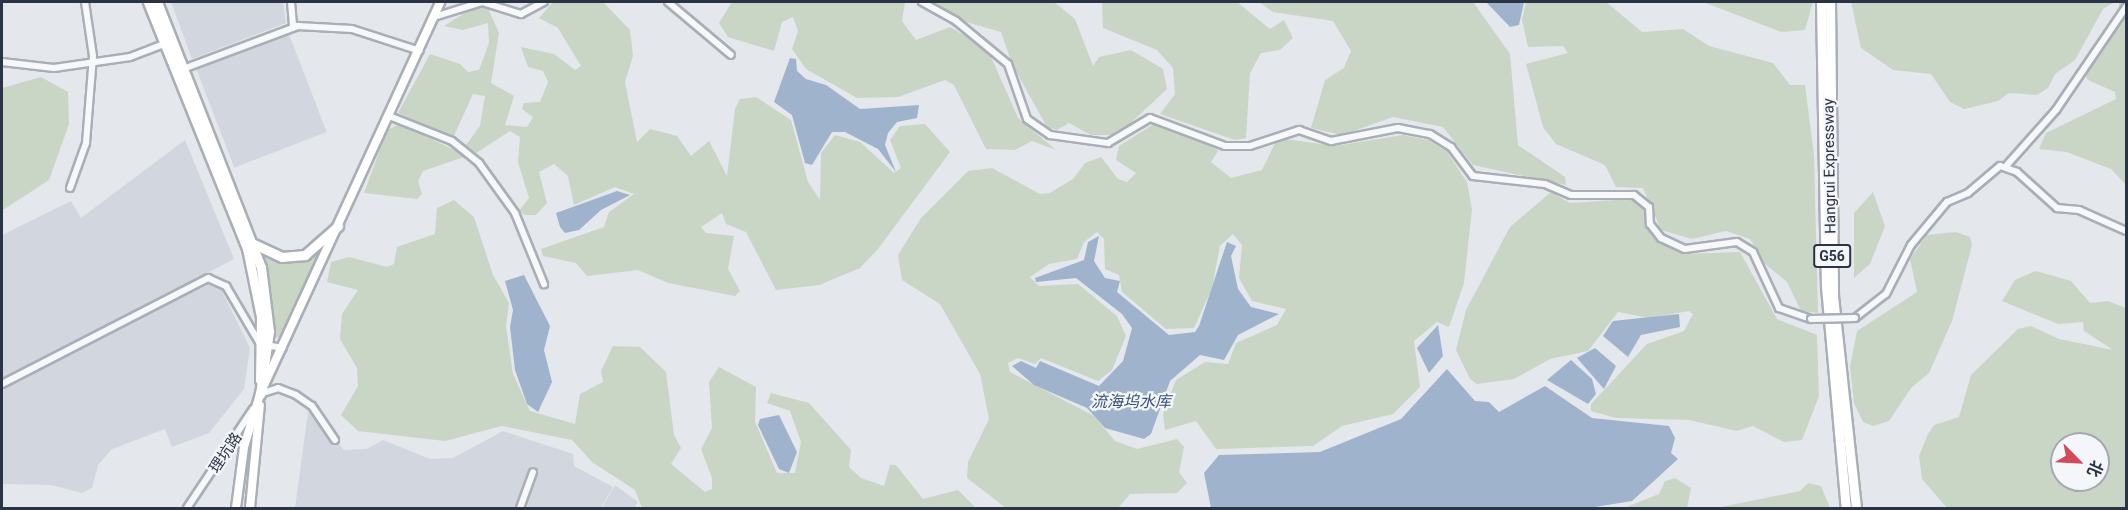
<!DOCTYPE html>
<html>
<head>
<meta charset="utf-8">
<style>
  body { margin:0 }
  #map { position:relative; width:2128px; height:510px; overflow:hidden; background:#e4e7ec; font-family:Roboto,"Noto Sans SC",sans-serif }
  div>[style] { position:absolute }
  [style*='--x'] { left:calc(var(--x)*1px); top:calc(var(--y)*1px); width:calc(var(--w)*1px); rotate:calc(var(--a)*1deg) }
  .built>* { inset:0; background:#d2d6de; transform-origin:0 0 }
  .green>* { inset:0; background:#c9d6c5 }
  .water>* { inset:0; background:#9fb4cc }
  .roads { filter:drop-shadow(2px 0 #a9aeb7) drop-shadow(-2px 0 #a9aeb7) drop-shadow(0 2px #a9aeb7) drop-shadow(0 -2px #a9aeb7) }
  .minor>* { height:6px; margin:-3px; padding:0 3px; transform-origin:3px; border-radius:3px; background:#f7f8fa }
  .major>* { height:8px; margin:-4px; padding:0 4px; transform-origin:4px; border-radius:4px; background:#fff }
  .highway>* { height:9px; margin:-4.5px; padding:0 4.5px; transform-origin:4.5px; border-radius:4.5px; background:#fff }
  .bridges { filter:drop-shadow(2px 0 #a9aeb7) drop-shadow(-2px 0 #a9aeb7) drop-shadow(0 2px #a9aeb7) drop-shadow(0 -2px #a9aeb7) }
  .minor-bridge>* { height:6px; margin:-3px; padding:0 3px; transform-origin:3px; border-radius:3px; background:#f7f8fa }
  span { translate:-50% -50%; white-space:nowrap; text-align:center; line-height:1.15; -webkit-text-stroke:4.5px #f4f6f9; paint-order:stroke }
  .shield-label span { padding:2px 4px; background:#f4f6f9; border:2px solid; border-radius:4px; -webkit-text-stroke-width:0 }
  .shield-label { font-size:14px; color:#2b3445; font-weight:700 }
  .street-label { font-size:15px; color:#2b3445 }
  .water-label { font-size:16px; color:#34527a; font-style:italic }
  .frame { position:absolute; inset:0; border:3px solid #2b3445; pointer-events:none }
  .north { position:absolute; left:2050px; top:432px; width:60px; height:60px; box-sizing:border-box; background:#f4f6f9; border:2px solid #a4a8b1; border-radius:50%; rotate:114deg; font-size:16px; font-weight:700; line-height:24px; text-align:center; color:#2b3445 }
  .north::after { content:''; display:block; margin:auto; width:21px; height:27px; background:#d1495b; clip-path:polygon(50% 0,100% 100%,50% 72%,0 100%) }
</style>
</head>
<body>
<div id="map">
  <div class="built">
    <div style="clip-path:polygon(171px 2px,283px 2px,286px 23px,192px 59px)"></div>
    <div style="left:289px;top:34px;width:105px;height:99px;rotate:69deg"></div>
    <div style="clip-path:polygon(185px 140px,234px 259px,2px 379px,2px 235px,71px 201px,81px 218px)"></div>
    <div style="clip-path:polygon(207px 284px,221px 289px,250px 348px,244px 389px,209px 433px,172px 447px,165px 429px,112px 449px,98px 465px,92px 488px,82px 493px,51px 485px,2px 484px,2px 389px)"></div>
    <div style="clip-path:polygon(308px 412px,344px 450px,367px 449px,383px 440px,430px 459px,453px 458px,503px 431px,573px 454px,574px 466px,613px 487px,601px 508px,295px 508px)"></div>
    <div style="clip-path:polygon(615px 485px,638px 502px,634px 508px,602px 508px)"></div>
  </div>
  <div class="green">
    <div style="clip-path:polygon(553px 2px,603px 2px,630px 30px,633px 56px,625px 82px,637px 142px,650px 129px,677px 136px,691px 156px,709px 141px,727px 176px,735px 109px,740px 99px,756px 97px,791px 120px,808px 182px,820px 200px,821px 153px,835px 135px,860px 142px,894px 173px,901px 168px,890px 140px,900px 126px,925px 124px,950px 152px,878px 249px,860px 268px,819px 285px,776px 290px,746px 232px,726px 224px,722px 213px,701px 227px,706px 233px,734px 236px,728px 269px,740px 291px,735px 296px,668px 283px,638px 270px,587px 276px,576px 263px,543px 256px,541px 249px,604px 227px,609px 212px,634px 194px,615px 187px,574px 205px,568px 176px,554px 164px,539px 172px,547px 203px,536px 215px,525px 215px,519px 211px,529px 198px,518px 162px,520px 137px,510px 131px,476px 153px,466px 145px,480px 126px,485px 96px,473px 94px,453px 138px,398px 113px,430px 54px,460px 64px,468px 72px,479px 70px,489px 43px,488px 23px,463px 30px,444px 26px,477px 5px,487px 6px,499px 33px,491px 83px,514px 96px,505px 125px,527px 127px,533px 117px,522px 109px,524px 103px,540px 102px,548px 82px,543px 71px,528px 67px,521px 47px,554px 54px,575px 70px,581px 66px,558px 28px,539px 18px)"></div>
    <div style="clip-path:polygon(732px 2px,905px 2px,902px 21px,916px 40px,950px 27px,988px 50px,1018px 118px,1056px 150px,1032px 141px,1015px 150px,986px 149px,954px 85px,945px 80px,898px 97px,857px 98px,806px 69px,792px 49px,798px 31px,793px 17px,782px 22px,774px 51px,728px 37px,719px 23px)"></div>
    <div style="clip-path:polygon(934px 2px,1054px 2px,1075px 19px,1093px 66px,1099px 57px,1131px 50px,1163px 69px,1167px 89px,1118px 135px,1091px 135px,1069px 123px,1057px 130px,1047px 127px,1012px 64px,1001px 32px,966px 22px)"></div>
    <div style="clip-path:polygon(1102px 2px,1237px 2px,1270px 29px,1284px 20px,1293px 38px,1280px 50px,1261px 53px,1250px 73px,1246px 138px,1235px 140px,1160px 114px,1175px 94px,1173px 68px,1157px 50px,1103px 28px)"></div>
    <div style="clip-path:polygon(1259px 2px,1473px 2px,1510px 54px,1518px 145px,1565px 177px,1566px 185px,1473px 165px,1443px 127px,1393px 117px,1342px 135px,1311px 128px,1325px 80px,1344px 68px,1351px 51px,1333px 21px,1273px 12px)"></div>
    <div style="clip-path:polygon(1526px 2px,1606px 2px,1642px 32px,1683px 29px,1709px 46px,1773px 63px,1790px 85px,1805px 85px,1814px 155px,1818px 313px,1801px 311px,1787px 282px,1764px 263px,1750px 239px,1726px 231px,1692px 239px,1661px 230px,1643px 188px,1616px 187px,1605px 165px,1556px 144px,1543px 127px,1526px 64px,1568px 53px,1563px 46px,1528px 47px,1522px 20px)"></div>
    <div style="clip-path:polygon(1703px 2px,1813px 2px,1805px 30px,1781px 32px)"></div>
    <div style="clip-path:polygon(1851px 2px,2115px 2px,2103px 9px,2075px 60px,2055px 74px,2048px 88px,2037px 95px,2009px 93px,1998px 101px,1964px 109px,1950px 102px,1931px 74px,1893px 70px,1861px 48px)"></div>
    <div style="clip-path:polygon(2119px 2px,2126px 2px,2126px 185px,2111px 169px,2067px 152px,2039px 149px,2046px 133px,2116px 99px,2115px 92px,2088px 80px,2084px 72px,2119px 22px)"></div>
    <div style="clip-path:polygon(41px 77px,68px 92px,69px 124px,49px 180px,3px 210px,2px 88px)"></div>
    <div style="clip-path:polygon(1157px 122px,1212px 146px,1218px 151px,1211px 162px,1231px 178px,1262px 170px,1275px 143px,1285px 139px,1335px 146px,1403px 135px,1428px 140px,1447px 152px,1467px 182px,1472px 209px,1464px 283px,1449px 327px,1437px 322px,1414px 341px,1420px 387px,1393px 414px,1342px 426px,1313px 446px,1216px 449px,1196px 421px,1165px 430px,1163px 414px,1176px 380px,1205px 362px,1228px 364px,1236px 343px,1277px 325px,1286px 309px,1252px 301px,1239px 278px,1242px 245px,1233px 234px,1220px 246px,1212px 288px,1194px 328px,1166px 329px,1122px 292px,1119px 275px,1105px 269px,1104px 239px,1097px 232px,1084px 242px,1077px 259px,1049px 264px,1030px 277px,1039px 286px,1078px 284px,1117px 316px,1126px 336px,1112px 370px,1098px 381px,1041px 358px,1035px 364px,1018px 358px,1008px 363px,1010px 372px,1094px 416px,1115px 441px,1137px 449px,1177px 439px,1184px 447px,1179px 472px,1187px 483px,1177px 493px,1130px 494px,1118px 508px,1006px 508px,967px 478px,968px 462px,989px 419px,980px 374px,940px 304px,902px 280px,898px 255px,921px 218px,968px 171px,992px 168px,1040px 194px,1050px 193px,1073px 179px,1085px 163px,1101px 157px,1118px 179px,1127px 182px,1136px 173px,1116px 160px,1119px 146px)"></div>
    <div style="clip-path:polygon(400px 124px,467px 156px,423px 171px,418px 181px,422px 194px,417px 199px,364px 193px,387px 130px)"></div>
    <div style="clip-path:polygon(1551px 192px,1570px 203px,1632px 199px,1643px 209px,1659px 243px,1684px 254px,1740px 252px,1777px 319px,1817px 335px,1819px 396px,1802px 440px,1784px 442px,1753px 426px,1737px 431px,1689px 420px,1616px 418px,1591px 411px,1591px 404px,1647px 344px,1684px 331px,1693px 314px,1689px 311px,1648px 318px,1618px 312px,1588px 351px,1550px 359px,1514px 379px,1477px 384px,1470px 379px,1456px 350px,1466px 310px,1510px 227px)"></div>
    <div style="clip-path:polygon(1873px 192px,1885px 226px,1870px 264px,1854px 278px,1854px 213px)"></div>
    <div style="clip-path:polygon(454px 200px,474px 217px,493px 275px,509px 303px,506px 326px,513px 374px,530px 411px,575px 424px,580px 394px,603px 382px,601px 371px,613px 346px,640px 347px,666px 372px,674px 435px,681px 448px,671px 464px,705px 492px,712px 489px,712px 478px,701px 449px,712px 428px,709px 382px,719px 367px,756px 387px,755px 422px,777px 473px,795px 473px,801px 442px,790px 411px,767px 403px,771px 393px,809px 403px,851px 450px,849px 467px,861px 478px,884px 486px,890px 465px,896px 465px,923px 499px,958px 490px,976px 508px,642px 508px,635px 490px,592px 462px,572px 440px,502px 426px,445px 441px,358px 431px,341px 415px,358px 386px,357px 368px,340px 339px,342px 314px,358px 290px,327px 282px,331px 262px,349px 257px,387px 267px,394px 264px,397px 247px,435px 234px,437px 208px)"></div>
    <div style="clip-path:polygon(1956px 232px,1970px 237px,1972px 245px,1952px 321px,1929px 373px,1911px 388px,1889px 421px,1873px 426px,1863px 422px,1854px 403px,1850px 367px,1857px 331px,1917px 292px,1910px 259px,1927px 235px)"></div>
    <div style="clip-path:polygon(321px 252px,282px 337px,273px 338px,264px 256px,294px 263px)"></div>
    <div style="clip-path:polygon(evenodd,2036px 271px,2071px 281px,2090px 303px,2108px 301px,2126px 308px,2126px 508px,1947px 508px,1922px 479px,1919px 456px,1928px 434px,1934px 425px,1959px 417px,1971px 375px,2018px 329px,2031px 326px,2059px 339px,2113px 350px,2084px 331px,2083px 322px,2058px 324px,2002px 301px,2015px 280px,2036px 271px,2062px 444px,2098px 444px,2098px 480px,2062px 480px,2062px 444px)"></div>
    <div style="clip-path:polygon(1675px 478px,1691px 488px,1687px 508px,1624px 508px,1659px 494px,1665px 481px)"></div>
    <div style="clip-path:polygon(1808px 483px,1821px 486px,1830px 508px,1716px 508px,1800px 491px)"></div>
  </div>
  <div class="water">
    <div style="clip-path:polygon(1486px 2px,1524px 2px,1519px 25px,1510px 27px)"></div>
    <div style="clip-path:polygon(790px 58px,796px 59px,797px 71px,806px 79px,826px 85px,860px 109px,919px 105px,917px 118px,897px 122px,888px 133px,885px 145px,896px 172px,878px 149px,845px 132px,832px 132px,812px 165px,805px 163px,792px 115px,774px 102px)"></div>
    <div style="clip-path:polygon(617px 191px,630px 195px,601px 210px,579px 230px,565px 233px,560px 227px,556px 213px)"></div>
    <div style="clip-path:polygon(1099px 236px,1094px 261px,1105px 278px,1120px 281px,1117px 292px,1169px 335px,1195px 332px,1199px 326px,1227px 242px,1236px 246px,1231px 256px,1238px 289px,1251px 307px,1279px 314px,1238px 335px,1224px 360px,1200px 355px,1170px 381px,1151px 434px,1144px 439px,1105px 428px,1087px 408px,1034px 385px,1012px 366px,1021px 361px,1036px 368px,1040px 361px,1099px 386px,1123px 361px,1132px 328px,1122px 314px,1076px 278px,1036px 282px,1035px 278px,1084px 260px,1088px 242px)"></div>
    <div style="clip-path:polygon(524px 275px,550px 326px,544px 350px,552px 382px,538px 412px,527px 404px,515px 370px,510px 327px,513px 310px,505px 281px)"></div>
    <div style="clip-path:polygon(1679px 314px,1680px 327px,1641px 335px,1628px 357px,1603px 336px,1613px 321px)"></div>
    <div style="clip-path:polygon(1438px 325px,1443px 356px,1429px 373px,1417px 348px)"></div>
    <div style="clip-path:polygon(1595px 348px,1616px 366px,1604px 389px,1577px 358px)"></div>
    <div style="clip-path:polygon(1571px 360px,1592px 379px,1596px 394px,1588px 404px,1547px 380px)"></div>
    <div style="clip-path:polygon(1447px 369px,1475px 401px,1489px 402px,1499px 412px,1545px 386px,1592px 418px,1669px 426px,1675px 438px,1671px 453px,1678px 459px,1632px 501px,1589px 508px,1211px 508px,1204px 473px,1219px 455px,1320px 452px,1401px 419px)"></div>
    <div style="clip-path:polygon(779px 415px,797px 452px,789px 473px,779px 469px,758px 425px,760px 419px)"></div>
  </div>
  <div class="roads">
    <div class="minor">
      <div style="--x:291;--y:2;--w:25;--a:85"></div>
      <div style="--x:668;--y:2;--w:82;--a:40.1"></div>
      <div style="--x:922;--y:2;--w:39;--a:29"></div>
      <div style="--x:956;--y:21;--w:67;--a:39.6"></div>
      <div style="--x:1008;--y:64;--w:58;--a:70.9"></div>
      <div style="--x:1027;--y:119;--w:28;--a:35"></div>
      <div style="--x:1050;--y:135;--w:59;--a:7.9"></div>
      <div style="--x:1108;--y:143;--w:49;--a:-30.8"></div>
      <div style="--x:1150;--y:118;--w:80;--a:20.5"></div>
      <div style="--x:1225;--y:146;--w:25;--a:0"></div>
      <div style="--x:1250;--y:146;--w:52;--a:-18.1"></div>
      <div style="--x:1299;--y:130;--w:34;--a:19"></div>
      <div style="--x:1331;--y:141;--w:68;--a:-11"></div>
      <div style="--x:1398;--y:128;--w:33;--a:11"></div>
      <div style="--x:1430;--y:134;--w:25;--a:32"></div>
      <div style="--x:1451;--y:147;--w:36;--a:53"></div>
      <div style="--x:1473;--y:176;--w:72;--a:6.3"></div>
      <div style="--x:1545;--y:184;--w:28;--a:23"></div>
      <div style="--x:1571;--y:195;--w:63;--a:0"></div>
      <div style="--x:1634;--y:195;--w:19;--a:39"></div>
      <div style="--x:1649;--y:207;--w:17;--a:87"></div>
      <div style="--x:1650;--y:224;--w:18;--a:52"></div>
      <div style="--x:1661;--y:238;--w:26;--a:25"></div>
      <div style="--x:1685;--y:249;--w:52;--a:-7.7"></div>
      <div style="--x:1737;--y:242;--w:19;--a:32"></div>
      <div style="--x:1753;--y:252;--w:62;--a:65.1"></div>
      <div style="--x:1779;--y:308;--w:34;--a:19"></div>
      <div style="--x:434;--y:17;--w:50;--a:-17.4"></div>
      <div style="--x:482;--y:2;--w:41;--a:17.1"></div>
      <div style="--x:521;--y:14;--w:26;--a:-28"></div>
      <div style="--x:2;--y:62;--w:52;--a:6.6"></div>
      <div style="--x:54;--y:68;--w:77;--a:-8.2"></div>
      <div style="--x:130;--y:57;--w:36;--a:-21"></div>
      <div style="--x:183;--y:69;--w:123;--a:-20.5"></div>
      <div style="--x:298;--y:26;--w:54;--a:3.2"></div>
      <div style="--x:352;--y:29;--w:71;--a:17.9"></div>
      <div style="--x:389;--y:116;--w:68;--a:21.6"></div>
      <div style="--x:452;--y:141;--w:35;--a:39"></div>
      <div style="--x:479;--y:163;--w:62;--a:54.2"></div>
      <div style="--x:515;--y:213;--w:77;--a:67.8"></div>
      <div style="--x:2007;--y:165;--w:74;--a:-48.3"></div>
      <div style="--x:2056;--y:110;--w:125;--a:-55.8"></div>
      <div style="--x:70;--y:188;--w:48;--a:-70.4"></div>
      <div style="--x:86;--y:143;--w:87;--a:-85.4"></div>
      <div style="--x:93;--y:56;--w:55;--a:-98.4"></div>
      <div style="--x:1855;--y:318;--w:39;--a:-38"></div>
      <div style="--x:1886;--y:294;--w:55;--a:-63"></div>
      <div style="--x:1911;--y:245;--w:56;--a:-50.1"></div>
      <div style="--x:1947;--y:202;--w:23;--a:-23"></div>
      <div style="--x:1968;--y:193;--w:42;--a:-40.2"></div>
      <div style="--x:2000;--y:166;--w:18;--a:19"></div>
      <div style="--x:2017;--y:172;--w:54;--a:42"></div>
      <div style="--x:2057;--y:208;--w:22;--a:5"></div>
      <div style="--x:2079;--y:210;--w:51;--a:24.1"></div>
      <div style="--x:2;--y:384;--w:232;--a:-27.2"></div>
      <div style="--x:208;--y:278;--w:20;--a:24"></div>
      <div style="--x:226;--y:286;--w:67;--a:59.6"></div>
      <div style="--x:260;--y:344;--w:23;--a:10"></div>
      <div style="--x:260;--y:394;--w:19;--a:-18"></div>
      <div style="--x:278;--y:388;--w:19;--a:21"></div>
      <div style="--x:296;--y:395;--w:19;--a:35"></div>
      <div style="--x:312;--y:406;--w:41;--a:55.9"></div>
      <div style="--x:187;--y:508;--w:119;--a:-56.3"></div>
      <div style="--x:520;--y:508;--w:38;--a:-70"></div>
    </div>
    <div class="major">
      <div style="--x:236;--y:508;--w:62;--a:-82.5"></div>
      <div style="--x:244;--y:447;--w:55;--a:-73.2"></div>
      <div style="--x:260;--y:394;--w:431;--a:-65.3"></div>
      <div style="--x:250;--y:508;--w:103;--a:-84.5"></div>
    </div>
    <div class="highway">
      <div style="--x:148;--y:2;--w:265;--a:68.1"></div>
      <div style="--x:247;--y:248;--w:70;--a:78.5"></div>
      <div style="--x:261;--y:317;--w:63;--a:90.9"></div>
      <div style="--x:157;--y:2;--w:285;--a:68.6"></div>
      <div style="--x:261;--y:267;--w:64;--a:82.9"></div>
      <div style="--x:269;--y:331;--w:64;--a:98.1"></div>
      <div style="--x:1821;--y:2;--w:284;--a:89"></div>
      <div style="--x:1826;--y:286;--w:223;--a:84.9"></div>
      <div style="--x:1830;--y:2;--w:294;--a:89.4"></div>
      <div style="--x:1833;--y:296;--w:213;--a:83.8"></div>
      <div style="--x:254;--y:244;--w:31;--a:25"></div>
      <div style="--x:282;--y:257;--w:23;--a:-5"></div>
      <div style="--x:305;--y:255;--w:44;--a:-41.3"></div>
    </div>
  </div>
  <div class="bridges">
    <div class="minor-bridge">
      <div style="--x:1811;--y:319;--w:44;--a:-1.3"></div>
    </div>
  </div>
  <div class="shield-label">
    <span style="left:1832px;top:256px">G56</span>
  </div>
  <div class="street-label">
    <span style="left:1830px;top:166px;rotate:-91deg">Hangrui Expressway</span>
    <span style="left:226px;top:453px;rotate:-56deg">理坑路</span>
  </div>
  <div class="water-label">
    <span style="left:1131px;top:402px">流海坞水库</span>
  </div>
  <div class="frame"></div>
  <div class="north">北</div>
</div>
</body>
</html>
